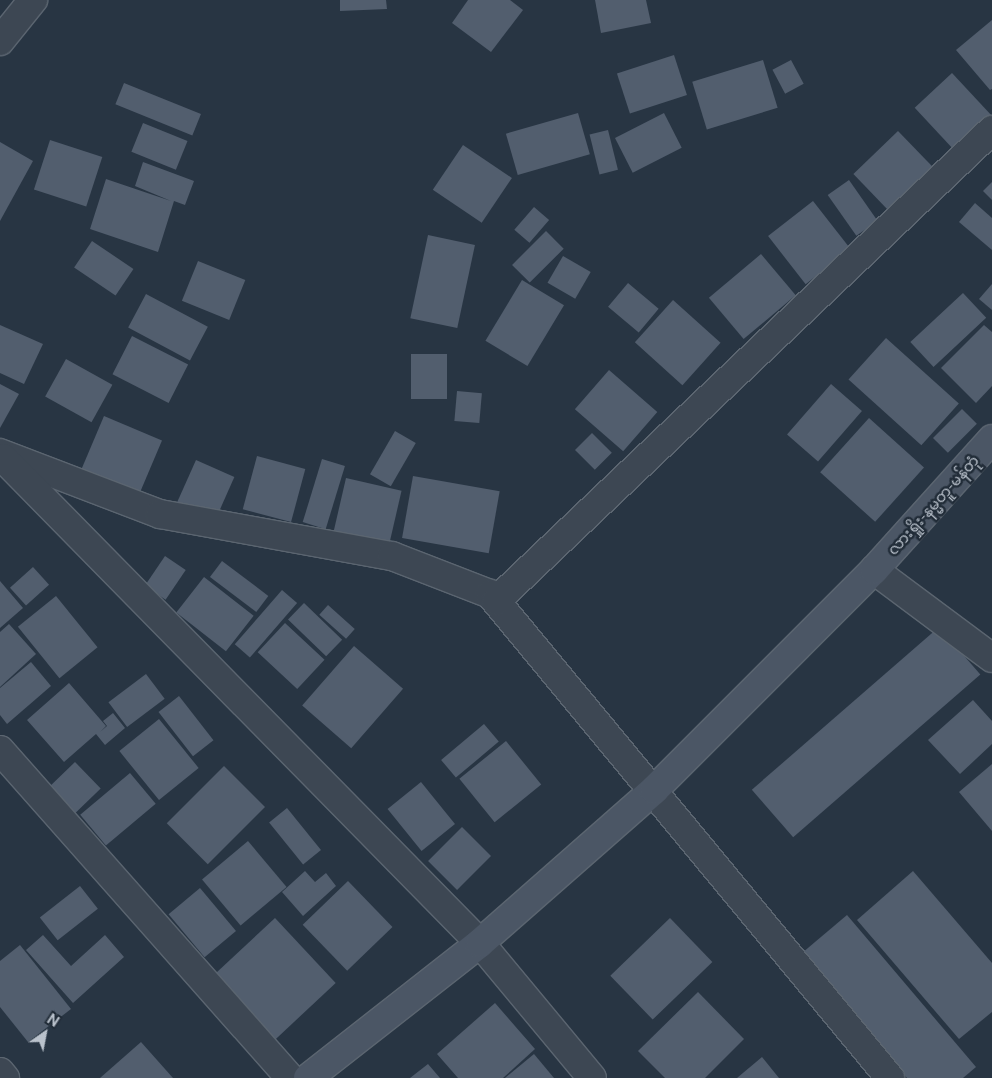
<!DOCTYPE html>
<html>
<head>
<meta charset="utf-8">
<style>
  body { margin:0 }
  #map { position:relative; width:992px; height:1078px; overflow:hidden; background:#283543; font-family:"Public Sans","Noto Sans Myanmar",sans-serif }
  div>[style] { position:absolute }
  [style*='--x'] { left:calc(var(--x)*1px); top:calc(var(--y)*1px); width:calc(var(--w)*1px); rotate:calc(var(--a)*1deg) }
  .building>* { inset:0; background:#525e6e; transform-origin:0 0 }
  .roads { filter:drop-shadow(1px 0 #5b6570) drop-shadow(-1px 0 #5b6570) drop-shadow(0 1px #5b6570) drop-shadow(0 -1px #5b6570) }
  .minor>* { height:28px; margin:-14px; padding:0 14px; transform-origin:14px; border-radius:14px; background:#3d4753 }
  .secondary>* { height:28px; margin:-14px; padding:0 14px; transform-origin:14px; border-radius:14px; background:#4b5665 }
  span { translate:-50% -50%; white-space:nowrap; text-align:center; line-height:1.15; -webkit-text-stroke:5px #212c38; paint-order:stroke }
  .street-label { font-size:15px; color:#bac2cc }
  .north { position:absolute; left:20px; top:1008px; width:50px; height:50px; -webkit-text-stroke:4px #212c38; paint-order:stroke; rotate:33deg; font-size:14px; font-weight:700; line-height:20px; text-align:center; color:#bac2cc }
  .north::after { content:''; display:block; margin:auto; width:18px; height:22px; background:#bac2cc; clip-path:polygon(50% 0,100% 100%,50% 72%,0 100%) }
</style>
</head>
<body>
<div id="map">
  <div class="building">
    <div style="clip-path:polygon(340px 0,386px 0,387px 9px,340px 11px)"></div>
    <div style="clip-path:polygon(468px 0,510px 0,523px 10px,491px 52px,452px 23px)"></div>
    <div style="clip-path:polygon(595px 0,646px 0,651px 23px,601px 33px)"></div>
    <div style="clip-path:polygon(992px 20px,992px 89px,990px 90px,956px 50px)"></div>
    <div style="left:674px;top:55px;width:42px;height:60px;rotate:72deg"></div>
    <div style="left:763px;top:60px;width:50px;height:74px;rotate:73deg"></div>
    <div style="left:791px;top:60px;width:27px;height:21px;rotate:62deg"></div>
    <div style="left:952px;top:73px;width:57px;height:51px;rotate:47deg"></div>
    <div style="left:124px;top:83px;width:83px;height:23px;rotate:22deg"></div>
    <div style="left:578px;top:113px;width:43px;height:75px;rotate:74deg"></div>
    <div style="left:664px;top:113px;width:39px;height:55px;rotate:63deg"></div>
    <div style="left:143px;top:123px;width:48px;height:31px;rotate:22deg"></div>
    <div style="left:608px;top:130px;width:41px;height:19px;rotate:76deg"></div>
    <div style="left:898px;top:131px;width:55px;height:62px;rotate:46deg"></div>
    <div style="left:50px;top:140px;width:55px;height:52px;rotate:18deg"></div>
    <div style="clip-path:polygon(0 142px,33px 161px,0 221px)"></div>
    <div style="left:463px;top:145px;width:59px;height:54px;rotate:34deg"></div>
    <div style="clip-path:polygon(143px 162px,194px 181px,185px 205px,174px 201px,158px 252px,90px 229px,106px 179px,171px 201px,135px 186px)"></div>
    <div style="left:849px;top:180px;width:50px;height:26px;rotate:55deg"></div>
    <div style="clip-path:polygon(992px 182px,992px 200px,983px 191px)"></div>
    <div style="left:813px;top:201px;width:61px;height:57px;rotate:52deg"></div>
    <div style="clip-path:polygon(975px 203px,992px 218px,992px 250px,959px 222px)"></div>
    <div style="left:534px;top:207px;width:20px;height:30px;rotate:41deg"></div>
    <div style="left:546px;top:231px;width:25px;height:48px;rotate:45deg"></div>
    <div style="left:428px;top:235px;width:48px;height:85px;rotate:12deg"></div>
    <div style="left:92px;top:241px;width:50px;height:32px;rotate:34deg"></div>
    <div style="left:761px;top:254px;width:54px;height:68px;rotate:50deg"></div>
    <div style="left:563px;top:256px;width:32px;height:31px;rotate:30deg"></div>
    <div style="left:198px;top:261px;width:51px;height:43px;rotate:22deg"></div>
    <div style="left:522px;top:280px;width:49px;height:71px;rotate:31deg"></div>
    <div style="left:628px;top:283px;width:40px;height:31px;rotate:40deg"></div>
    <div style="clip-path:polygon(992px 284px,992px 310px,979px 299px)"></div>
    <div style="left:963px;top:293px;width:34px;height:72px;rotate:47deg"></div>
    <div style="left:146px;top:294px;width:70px;height:38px;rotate:28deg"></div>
    <div style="left:673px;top:300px;width:64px;height:57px;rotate:42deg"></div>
    <div style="clip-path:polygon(0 325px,43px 344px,24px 384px,0 373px)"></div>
    <div style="clip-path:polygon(984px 325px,992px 332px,992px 386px,976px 403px,941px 368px)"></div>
    <div style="left:132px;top:336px;width:63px;height:43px;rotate:27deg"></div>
    <div style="left:886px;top:338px;width:98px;height:56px;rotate:42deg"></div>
    <div style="left:411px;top:354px;width:36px;height:45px"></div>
    <div style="left:66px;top:359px;width:53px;height:43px;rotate:29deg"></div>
    <div style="left:609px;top:370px;width:64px;height:52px;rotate:41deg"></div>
    <div style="clip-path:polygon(0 384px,19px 394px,0 428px)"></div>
    <div style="left:831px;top:384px;width:41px;height:67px;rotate:41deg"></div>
    <div style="left:457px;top:391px;width:25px;height:30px;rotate:5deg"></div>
    <div style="left:962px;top:409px;width:21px;height:41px;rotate:45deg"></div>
    <div style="left:104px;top:416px;width:63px;height:61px;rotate:23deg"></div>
    <div style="left:869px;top:418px;width:74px;height:73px;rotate:42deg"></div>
    <div style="left:395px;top:431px;width:24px;height:50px;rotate:30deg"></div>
    <div style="left:592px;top:433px;width:28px;height:24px;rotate:45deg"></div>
    <div style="left:257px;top:456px;width:50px;height:55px;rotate:15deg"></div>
    <div style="left:322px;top:459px;width:24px;height:66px;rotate:17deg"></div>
    <div style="left:196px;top:460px;width:42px;height:48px;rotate:24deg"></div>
    <div style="left:413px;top:476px;width:88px;height:63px;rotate:10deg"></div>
    <div style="left:346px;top:478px;width:57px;height:54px;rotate:13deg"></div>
    <div style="left:165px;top:556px;width:25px;height:36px;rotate:34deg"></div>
    <div style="left:222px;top:561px;width:58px;height:20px;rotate:37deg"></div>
    <div style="left:33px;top:567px;width:24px;height:31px;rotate:48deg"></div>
    <div style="left:204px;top:577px;width:63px;height:45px;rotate:38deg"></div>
    <div style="clip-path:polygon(0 581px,23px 608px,0 628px)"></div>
    <div style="left:282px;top:590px;width:20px;height:72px;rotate:41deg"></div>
    <div style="left:56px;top:596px;width:66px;height:49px;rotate:51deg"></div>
    <div style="left:304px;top:603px;width:53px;height:23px;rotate:44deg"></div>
    <div style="left:328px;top:605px;width:36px;height:13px;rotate:42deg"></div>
    <div style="left:285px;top:623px;width:54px;height:40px;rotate:43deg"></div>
    <div style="clip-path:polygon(9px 624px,36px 654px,0 687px,0 632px)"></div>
    <div style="left:939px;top:627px;width:63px;height:248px;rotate:49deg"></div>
    <div style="left:354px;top:646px;width:65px;height:79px;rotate:41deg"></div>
    <div style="clip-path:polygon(31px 662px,51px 686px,7px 724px,0 715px,0 688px)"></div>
    <div style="left:146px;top:674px;width:31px;height:47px;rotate:53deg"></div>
    <div style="clip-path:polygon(69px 683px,106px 726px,100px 732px,107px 726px,103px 721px,113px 713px,125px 728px,105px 745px,96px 734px,64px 762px,27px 720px)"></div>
    <div style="left:179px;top:696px;width:56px;height:26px;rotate:52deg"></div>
    <div style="clip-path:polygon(973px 700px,992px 721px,992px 744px,960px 774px,928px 740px)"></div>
    <div style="left:159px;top:719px;width:63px;height:51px;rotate:51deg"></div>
    <div style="left:484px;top:724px;width:23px;height:56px;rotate:50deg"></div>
    <div style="left:506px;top:741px;width:56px;height:60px;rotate:51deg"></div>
    <div style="left:75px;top:762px;width:37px;height:41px;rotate:46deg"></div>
    <div style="clip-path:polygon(992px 764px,992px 831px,959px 792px)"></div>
    <div style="left:224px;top:766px;width:58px;height:81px;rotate:45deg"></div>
    <div style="left:130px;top:773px;width:40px;height:65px;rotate:50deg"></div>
    <div style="left:421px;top:782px;width:54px;height:43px;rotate:51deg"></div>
    <div style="left:287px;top:808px;width:54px;height:23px;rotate:51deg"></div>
    <div style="left:462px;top:827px;width:41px;height:48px;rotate:45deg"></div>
    <div style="left:248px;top:841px;width:60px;height:60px;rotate:50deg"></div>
    <div style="clip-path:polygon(305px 871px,315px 882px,326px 873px,336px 886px,303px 916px,282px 892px)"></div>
    <div style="clip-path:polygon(913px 871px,992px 963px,992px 1012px,959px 1039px,857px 920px)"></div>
    <div style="left:348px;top:881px;width:64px;height:63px;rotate:46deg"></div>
    <div style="left:80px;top:886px;width:29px;height:51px;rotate:52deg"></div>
    <div style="left:200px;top:888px;width:56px;height:41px;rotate:50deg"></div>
    <div style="clip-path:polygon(847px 915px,976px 1067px,963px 1078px,907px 1078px,802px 953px)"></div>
    <div style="left:275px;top:918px;width:89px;height:84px;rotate:47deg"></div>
    <div style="left:670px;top:918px;width:61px;height:83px;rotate:46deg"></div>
    <div style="clip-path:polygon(43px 935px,71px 966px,105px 935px,124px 957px,73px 1003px,26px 950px)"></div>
    <div style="clip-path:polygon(20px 945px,71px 1009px,28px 1042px,0 1007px,0 961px)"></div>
    <div style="clip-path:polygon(698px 992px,744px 1039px,705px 1078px,665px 1078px,638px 1051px)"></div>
    <div style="clip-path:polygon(495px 1003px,535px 1049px,503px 1078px,458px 1078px,437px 1054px)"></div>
    <div style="clip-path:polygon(141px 1042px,173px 1078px,100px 1078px)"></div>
    <div style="clip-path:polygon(534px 1054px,554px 1078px,505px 1078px)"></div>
    <div style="clip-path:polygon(762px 1057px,779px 1078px,737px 1078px)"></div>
    <div style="clip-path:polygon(428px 1064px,440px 1078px,410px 1078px)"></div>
  </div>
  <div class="roads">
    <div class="minor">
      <div style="--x:0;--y:41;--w:53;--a:-51.2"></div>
      <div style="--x:0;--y:453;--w:171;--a:20.9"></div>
      <div style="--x:160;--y:514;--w:236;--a:10.3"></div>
      <div style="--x:392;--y:556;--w:105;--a:21.2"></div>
      <div style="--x:490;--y:594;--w:628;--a:50.43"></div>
      <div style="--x:3;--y:458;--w:680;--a:45.48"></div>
      <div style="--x:480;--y:943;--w:175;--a:50.3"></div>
      <div style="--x:874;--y:570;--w:147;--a:36.7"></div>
      <div style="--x:496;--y:601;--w:684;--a:-43.52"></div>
      <div style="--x:0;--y:750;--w:438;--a:48.5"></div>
      <div style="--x:0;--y:1072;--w:8;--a:50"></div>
    </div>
    <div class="secondary">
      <div style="--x:308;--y:1078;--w:219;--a:-38.1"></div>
      <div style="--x:480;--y:943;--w:232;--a:-41.3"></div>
      <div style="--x:654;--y:790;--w:311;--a:-45"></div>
      <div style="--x:874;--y:570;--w:176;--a:-48"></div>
    </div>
  </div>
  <div class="street-label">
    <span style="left:933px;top:505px;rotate:-48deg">လားရှိုး-နမ္မတူ-မန်တုံ</span>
  </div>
  <div class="north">N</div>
</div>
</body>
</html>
